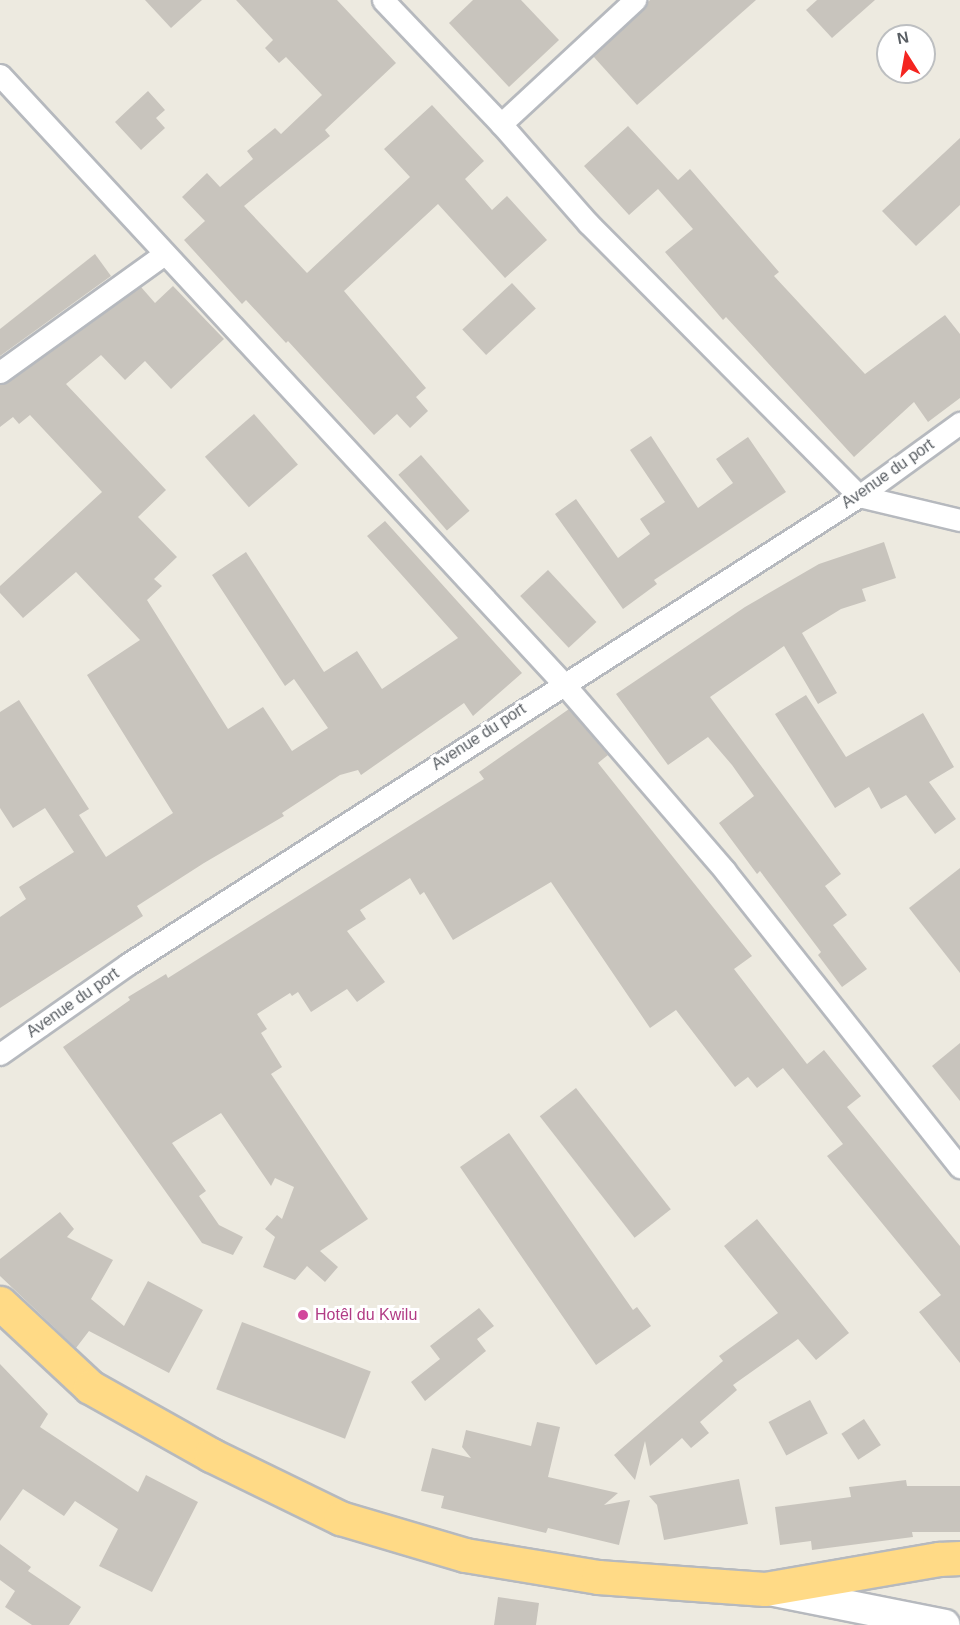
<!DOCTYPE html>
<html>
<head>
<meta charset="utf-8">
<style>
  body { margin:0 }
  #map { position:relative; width:960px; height:1625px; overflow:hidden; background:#edeae0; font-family:Arial,sans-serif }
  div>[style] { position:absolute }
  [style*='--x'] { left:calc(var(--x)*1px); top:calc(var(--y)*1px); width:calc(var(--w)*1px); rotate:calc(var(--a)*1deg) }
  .building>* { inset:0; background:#c8c4bd; transform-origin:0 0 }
  .roads { filter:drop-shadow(2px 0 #b6b9be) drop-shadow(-2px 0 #b6b9be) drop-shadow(0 2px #b6b9be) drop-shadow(0 -2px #b6b9be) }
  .street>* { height:21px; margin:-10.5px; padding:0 10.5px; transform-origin:10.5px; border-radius:10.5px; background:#fff }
  .secondary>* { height:30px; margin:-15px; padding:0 15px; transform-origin:15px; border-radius:15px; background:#fff }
  .highway>* { height:33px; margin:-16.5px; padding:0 16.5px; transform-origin:16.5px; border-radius:16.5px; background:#ffda86 }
  .dots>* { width:16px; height:16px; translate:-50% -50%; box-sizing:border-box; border:3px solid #fff; border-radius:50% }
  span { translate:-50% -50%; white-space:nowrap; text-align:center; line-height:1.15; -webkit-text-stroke:6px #fff; paint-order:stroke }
  .street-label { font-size:16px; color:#595e63 }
  .hotel-label { font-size:16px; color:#b23c85 }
  .left { translate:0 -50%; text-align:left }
  .north { position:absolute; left:876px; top:24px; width:60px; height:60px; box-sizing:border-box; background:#fff; border:2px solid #bdbfc1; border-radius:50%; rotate:349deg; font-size:16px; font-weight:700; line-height:24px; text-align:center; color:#595e63 }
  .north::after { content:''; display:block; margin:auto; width:21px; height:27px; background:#f42520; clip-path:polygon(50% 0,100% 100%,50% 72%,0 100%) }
</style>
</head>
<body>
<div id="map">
  <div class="building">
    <div style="clip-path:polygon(145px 0,202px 0,171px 28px)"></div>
    <div style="clip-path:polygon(236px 0,337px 0,396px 63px,325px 130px,330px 136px,244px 206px,307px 273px,410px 177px,384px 149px,432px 105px,484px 161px,465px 179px,492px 210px,507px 196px,547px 240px,505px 278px,438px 204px,344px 291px,426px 388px,416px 397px,428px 411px,410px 428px,397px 414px,374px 435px,288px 341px,286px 343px,246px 300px,242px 304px,184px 240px,205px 221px,182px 197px,207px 173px,220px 187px,253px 159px,247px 151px,275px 128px,281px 134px,322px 95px,286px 57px,279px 63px,265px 48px,273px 40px)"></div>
    <div style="clip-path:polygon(473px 0,521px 0,559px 40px,509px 87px,449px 23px)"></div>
    <div style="clip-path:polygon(650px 0,756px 0,637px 105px,593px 56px)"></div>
    <div style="clip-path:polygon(817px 0,875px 0,832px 38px,806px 10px)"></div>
    <div style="clip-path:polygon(148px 91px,165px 110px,156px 118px,165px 128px,141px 150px,115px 122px)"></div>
    <div style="clip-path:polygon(628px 126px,678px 180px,690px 169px,779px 272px,774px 276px,865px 374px,945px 315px,960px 334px,960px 398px,928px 422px,914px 402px,854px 457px,726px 317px,723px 320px,665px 252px,693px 229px,658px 189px,629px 215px,584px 166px)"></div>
    <div style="clip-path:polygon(960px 138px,960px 205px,916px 246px,882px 211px)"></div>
    <div style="clip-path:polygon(95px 254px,111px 276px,0 356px,0 329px)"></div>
    <div style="left:512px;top:283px;width:35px;height:68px;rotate:47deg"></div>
    <div style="clip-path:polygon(173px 286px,224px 339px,171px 389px,145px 361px,125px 380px,101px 355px,66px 384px,166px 490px,138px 517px,177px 557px,154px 579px,162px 586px,147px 600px,228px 729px,263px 707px,292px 751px,328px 728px,294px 679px,285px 686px,212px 575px,246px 552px,324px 672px,357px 651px,382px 689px,458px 638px,367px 536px,385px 521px,522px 673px,473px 716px,464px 703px,361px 775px,358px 770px,340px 775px,282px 813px,284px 816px,204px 863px,137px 906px,143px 916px,0 1008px,0 917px,26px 899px,19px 887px,74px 852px,45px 808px,13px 828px,0 808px,0 712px,19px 700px,89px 809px,79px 815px,106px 857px,173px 813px,87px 675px,140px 640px,76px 572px,23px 618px,0 593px,0 586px,102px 492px,30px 415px,19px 424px,13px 417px,0 427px,0 385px,141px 287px,155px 303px)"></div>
    <div style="left:254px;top:414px;width:67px;height:65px;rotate:49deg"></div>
    <div style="clip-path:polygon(651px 436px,698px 508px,733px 483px,716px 459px,748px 437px,786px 492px,654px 580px,657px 584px,623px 609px,555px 514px,576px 499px,618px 558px,650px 534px,640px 519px,665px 502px,630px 450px)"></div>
    <div style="left:421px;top:455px;width:74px;height:30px;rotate:49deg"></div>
    <div style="clip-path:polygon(884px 542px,896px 578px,862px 589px,866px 601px,841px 609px,802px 633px,837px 693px,818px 704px,784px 646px,710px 697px,841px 874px,825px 886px,847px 915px,833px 925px,867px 969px,842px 987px,818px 955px,821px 952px,760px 871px,757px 874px,719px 823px,754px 796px,732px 765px,708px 737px,668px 765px,616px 694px,745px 607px,819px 564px)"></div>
    <div style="left:548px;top:570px;width:71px;height:38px;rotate:47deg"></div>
    <div style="clip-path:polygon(806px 695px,846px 757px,923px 713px,954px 767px,929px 782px,956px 819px,935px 834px,906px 795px,881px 809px,869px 787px,835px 808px,775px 714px)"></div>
    <div style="clip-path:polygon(569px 709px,608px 755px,598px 763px,752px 956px,734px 969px,807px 1064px,824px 1050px,861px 1096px,847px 1107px,960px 1246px,960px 1363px,919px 1312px,941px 1295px,827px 1156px,843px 1144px,783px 1068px,757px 1088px,748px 1077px,735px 1087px,676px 1010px,650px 1028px,551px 882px,453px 940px,424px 892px,420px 895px,410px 878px,360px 910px,366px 919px,347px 931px,385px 982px,357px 1002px,347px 989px,311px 1012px,298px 992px,292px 996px,290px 993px,257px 1014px,267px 1029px,261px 1033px,282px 1067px,271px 1074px,368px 1219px,320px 1251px,338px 1267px,325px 1282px,307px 1266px,295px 1280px,263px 1267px,275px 1237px,265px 1229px,277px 1215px,282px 1219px,294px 1187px,275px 1178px,271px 1186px,221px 1113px,172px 1143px,206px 1191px,199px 1196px,219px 1225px,243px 1237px,233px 1255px,202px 1243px,63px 1047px,130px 1000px,128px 997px,166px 974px,168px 978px,484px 779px,479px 772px)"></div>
    <div style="clip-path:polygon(960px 868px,960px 973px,909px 908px)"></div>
    <div style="clip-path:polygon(960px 1043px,960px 1101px,932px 1066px)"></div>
    <div style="left:576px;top:1088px;width:154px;height:46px;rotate:52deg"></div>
    <div style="clip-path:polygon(509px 1133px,633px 1310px,637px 1307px,651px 1326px,596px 1365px,460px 1167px)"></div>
    <div style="clip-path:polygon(60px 1212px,74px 1229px,67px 1237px,113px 1260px,91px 1299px,124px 1326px,148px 1281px,203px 1310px,169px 1373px,89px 1331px,76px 1348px,0 1276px,0 1259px)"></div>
    <div style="clip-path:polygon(757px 1219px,849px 1333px,816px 1360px,798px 1339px,733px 1385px,737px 1390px,700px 1422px,709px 1433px,691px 1448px,682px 1438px,650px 1466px,645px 1441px,635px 1480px,614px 1455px,723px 1361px,719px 1356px,778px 1313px,724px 1246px)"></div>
    <div style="clip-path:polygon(479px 1308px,494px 1326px,477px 1339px,486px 1351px,425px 1401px,411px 1382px,440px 1359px,430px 1346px)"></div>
    <div style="left:242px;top:1322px;width:138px;height:72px;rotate:21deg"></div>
    <div style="clip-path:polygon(0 1364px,48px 1414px,40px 1427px,138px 1492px,146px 1475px,198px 1502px,152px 1592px,99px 1566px,118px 1529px,75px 1501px,64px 1516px,23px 1489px,0 1521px)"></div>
    <div style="left:810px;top:1400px;width:38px;height:47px;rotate:62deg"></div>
    <div style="left:864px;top:1419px;width:31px;height:27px;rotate:57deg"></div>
    <div style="clip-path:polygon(537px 1422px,560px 1427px,548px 1477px,618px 1493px,604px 1505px,630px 1500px,619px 1545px,548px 1528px,546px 1533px,441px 1508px,444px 1496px,421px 1491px,432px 1448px,471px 1458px,462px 1447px,466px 1430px,531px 1446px)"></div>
    <div style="clip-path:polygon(739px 1479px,748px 1524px,664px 1540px,657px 1505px,649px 1496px)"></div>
    <div style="clip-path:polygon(906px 1480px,907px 1486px,960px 1486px,960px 1532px,912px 1532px,913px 1537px,812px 1550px,811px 1541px,780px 1545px,775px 1507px,851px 1497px,849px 1487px)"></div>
    <div style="clip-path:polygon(0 1544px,31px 1567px,28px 1571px,81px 1607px,69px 1625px,32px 1625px,5px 1607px,15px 1591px,0 1580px)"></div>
    <div style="clip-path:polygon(498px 1597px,539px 1603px,536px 1625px,494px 1625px)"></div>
  </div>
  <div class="roads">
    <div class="street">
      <div style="--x:383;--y:0;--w:171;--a:46.4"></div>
      <div style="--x:501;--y:124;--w:132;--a:48.7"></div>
      <div style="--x:588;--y:223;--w:385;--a:45.2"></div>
      <div style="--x:859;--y:496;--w:104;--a:13.4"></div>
      <div style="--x:0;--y:75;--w:829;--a:47.2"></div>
      <div style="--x:563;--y:683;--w:248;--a:49.2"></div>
      <div style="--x:725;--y:871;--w:378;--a:51.6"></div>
      <div style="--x:501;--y:124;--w:183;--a:-42.8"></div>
      <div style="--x:0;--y:372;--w:201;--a:-35.7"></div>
      <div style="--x:0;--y:1054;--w:156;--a:-35.1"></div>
      <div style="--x:128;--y:964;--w:868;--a:-32.63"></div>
      <div style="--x:859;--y:496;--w:125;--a:-35.9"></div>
    </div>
    <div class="secondary">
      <div style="--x:769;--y:1590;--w:179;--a:11.2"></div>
    </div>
    <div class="highway">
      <div style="--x:0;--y:1303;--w:123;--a:43"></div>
      <div style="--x:90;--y:1387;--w:139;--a:29.3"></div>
      <div style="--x:211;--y:1455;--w:144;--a:26"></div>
      <div style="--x:340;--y:1518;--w:130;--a:16.5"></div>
      <div style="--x:465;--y:1555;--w:135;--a:9.4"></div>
      <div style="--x:598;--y:1577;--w:167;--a:4.1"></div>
      <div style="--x:765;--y:1589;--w:177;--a:-9.8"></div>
      <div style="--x:939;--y:1559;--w:21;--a:-3"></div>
    </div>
  </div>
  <div class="dots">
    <div style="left:303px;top:1315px;background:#d1479c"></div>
  </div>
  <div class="street-label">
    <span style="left:888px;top:474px;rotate:-35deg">Avenue du port</span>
    <span style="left:479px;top:737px;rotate:-33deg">Avenue du port</span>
    <span style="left:73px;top:1003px;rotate:-35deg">Avenue du port</span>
  </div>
  <div class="hotel-label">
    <span class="left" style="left:315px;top:1315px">Hotêl du Kwilu</span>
  </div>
  <div class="north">N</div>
</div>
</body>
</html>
